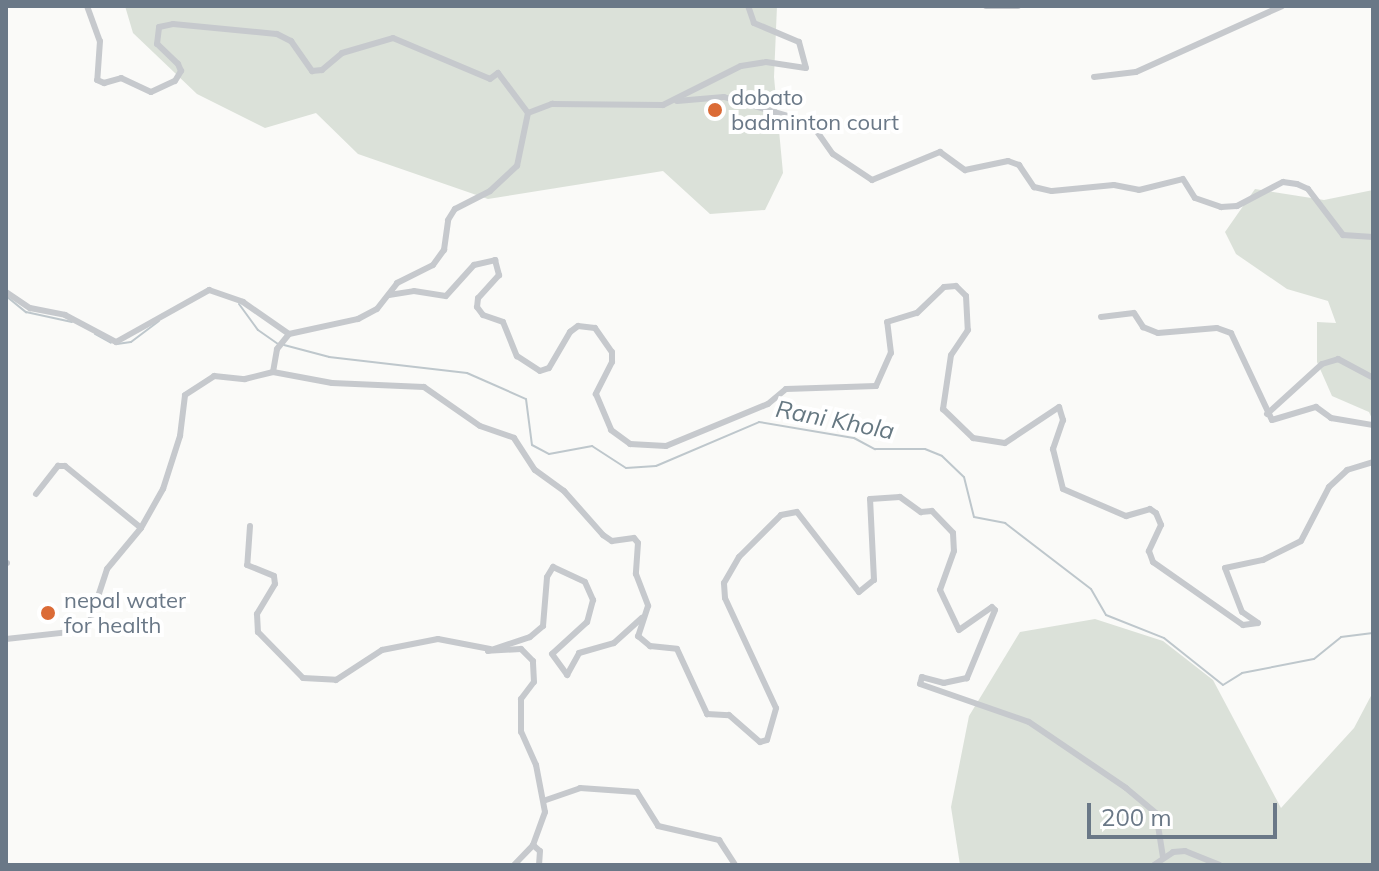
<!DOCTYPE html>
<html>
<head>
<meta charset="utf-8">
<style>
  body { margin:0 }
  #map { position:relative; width:1379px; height:871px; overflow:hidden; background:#fafaf8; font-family:Mulish,sans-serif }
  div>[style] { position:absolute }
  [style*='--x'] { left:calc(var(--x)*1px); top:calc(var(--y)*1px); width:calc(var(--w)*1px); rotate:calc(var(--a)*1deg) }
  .green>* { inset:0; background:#dbe1d9 }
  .stream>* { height:2px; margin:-1px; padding:0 1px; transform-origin:1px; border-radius:1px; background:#bec7cc }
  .street>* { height:6px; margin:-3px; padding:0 3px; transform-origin:3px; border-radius:3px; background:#c6c9cd }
  .dots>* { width:22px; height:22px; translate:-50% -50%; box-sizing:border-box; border:4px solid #fff; border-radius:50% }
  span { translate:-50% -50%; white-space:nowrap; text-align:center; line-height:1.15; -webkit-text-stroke:8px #fff; paint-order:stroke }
  .poi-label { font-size:22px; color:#6a7887 }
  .left { translate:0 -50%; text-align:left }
  .water-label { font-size:24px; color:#667882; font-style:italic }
  .frame { position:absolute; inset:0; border:8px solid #6a7887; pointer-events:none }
  .scale { position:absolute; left:1087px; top:803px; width:190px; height:36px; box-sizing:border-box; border:4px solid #6a7887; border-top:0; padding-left:10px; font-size:24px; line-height:28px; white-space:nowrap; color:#6a7887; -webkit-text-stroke:6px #fff; paint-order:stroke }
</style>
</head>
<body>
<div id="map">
  <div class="green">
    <div style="clip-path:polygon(125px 6px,777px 6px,774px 77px,783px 173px,765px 210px,710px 214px,663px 171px,488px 199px,358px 154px,316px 113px,265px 128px,197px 94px,133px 33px)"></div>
    <div style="clip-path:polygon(1255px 189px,1324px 200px,1373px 190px,1373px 421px,1369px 412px,1332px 396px,1317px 362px,1317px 322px,1336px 323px,1328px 301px,1287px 289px,1236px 254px,1225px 232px)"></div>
    <div style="clip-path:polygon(1095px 619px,1163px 641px,1213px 680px,1281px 808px,1354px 728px,1373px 692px,1373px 865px,960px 865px,951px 807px,969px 716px,1020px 632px)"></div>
  </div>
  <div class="stream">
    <div style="--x:6;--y:296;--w:26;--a:39"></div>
    <div style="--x:26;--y:312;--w:47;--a:12.3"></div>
    <div style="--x:239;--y:304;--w:32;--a:54"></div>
    <div style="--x:258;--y:330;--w:24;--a:35"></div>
    <div style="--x:95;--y:334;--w:18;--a:29"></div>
    <div style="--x:117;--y:344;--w:14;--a:-8"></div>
    <div style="--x:131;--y:342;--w:35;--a:-37"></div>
    <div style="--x:284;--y:345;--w:47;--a:14.9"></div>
    <div style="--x:329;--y:357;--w:139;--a:6.6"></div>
    <div style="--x:467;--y:373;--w:64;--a:23.8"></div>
    <div style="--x:526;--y:399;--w:46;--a:82.6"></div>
    <div style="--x:532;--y:445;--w:19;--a:28"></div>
    <div style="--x:549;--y:454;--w:44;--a:-10.5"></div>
    <div style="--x:592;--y:446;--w:40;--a:32.9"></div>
    <div style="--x:626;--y:468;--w:30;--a:-4"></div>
    <div style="--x:656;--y:466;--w:112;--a:-23.1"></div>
    <div style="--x:759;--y:422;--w:96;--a:9.6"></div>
    <div style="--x:854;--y:438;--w:24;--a:28"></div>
    <div style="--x:875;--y:449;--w:50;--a:0"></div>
    <div style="--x:925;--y:449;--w:18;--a:22"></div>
    <div style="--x:942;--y:456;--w:30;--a:44"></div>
    <div style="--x:964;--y:477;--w:41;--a:76"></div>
    <div style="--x:974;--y:517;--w:32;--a:11"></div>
    <div style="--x:1005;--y:523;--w:108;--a:37.5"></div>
    <div style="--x:1091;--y:589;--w:30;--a:60"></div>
    <div style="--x:1106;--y:615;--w:62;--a:21.6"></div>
    <div style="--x:1164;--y:638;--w:75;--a:38.5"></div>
    <div style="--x:1223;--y:685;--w:22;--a:-32"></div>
    <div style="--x:1242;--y:673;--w:73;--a:-11"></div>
    <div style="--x:1314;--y:659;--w:35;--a:-39"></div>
    <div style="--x:1341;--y:637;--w:32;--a:-7"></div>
  </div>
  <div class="street">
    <div style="--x:87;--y:6;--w:37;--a:70"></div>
    <div style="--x:100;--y:41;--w:39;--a:94"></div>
    <div style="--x:97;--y:80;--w:8;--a:23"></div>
    <div style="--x:104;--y:83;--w:18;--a:-16"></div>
    <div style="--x:121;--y:78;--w:33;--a:25"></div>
    <div style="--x:151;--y:92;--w:26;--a:-25"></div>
    <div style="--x:175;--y:81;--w:12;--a:-59"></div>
    <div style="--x:181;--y:71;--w:8;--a:-113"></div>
    <div style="--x:178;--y:64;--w:29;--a:-136"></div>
    <div style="--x:157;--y:44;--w:17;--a:-83"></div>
    <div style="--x:159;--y:27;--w:14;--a:-12"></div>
    <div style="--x:173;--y:24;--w:104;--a:5.5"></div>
    <div style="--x:277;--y:34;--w:16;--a:27"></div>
    <div style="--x:291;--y:41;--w:37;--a:55"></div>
    <div style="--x:312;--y:71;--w:10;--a:-6"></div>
    <div style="--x:322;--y:70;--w:26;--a:-40"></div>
    <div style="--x:342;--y:53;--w:53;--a:-16.4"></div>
    <div style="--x:393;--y:38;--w:105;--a:22.9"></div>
    <div style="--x:490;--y:79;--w:10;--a:-37"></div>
    <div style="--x:498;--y:73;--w:50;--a:53.1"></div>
    <div style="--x:986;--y:6;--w:32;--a:0"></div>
    <div style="--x:1094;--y:77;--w:42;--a:-6.8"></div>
    <div style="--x:1136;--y:72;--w:160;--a:-24.3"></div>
    <div style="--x:677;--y:101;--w:47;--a:-4.9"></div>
    <div style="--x:724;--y:97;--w:91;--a:16.6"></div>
    <div style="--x:811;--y:123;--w:38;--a:55"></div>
    <div style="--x:833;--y:154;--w:47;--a:33.7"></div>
    <div style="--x:872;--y:180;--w:74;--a:-22.4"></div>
    <div style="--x:940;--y:152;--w:31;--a:36"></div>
    <div style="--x:965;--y:170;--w:44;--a:-11.8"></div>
    <div style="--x:1008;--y:161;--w:12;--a:20"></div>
    <div style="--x:1019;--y:165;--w:27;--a:56"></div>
    <div style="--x:1034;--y:187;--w:18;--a:13"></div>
    <div style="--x:1052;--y:191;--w:62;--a:-5.5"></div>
    <div style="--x:1114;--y:185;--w:25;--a:11"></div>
    <div style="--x:1139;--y:190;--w:45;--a:-14"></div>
    <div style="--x:1183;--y:179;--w:22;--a:58"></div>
    <div style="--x:1195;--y:198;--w:28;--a:19"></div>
    <div style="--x:1221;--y:207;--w:16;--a:-4"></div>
    <div style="--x:1237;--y:206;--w:52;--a:-27.6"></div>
    <div style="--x:1283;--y:182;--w:14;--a:8"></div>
    <div style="--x:1297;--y:184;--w:12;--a:24"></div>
    <div style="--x:1308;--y:189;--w:58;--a:52.7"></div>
    <div style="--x:1343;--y:235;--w:30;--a:4"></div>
    <div style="--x:6;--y:292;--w:29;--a:34"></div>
    <div style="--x:30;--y:308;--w:36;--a:11"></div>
    <div style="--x:65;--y:315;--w:58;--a:27.9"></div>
    <div style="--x:116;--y:342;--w:107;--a:-29.2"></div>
    <div style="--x:209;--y:290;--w:36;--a:19"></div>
    <div style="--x:243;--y:302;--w:56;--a:34.8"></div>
    <div style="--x:389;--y:295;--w:25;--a:-9"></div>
    <div style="--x:414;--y:291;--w:32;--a:9"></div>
    <div style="--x:446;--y:296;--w:42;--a:-47.9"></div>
    <div style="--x:474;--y:265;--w:22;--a:-13"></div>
    <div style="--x:495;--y:260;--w:16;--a:75"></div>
    <div style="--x:499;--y:275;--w:31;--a:132"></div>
    <div style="--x:478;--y:298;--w:9;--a:96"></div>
    <div style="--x:477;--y:307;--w:10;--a:53"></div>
    <div style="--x:483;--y:315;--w:21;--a:19"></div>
    <div style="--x:503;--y:322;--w:37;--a:68"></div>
    <div style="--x:517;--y:356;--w:27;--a:33"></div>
    <div style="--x:540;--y:371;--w:9;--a:-18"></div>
    <div style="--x:549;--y:368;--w:42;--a:-59.7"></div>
    <div style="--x:570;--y:332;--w:10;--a:-37"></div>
    <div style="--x:578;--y:326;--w:17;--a:7"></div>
    <div style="--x:595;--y:328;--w:29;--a:55"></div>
    <div style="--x:612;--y:352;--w:10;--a:90"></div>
    <div style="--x:612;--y:362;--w:36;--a:117"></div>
    <div style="--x:596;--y:394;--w:39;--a:67"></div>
    <div style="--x:611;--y:430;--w:24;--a:36"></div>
    <div style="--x:630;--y:444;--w:36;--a:3"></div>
    <div style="--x:666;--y:446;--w:110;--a:-22.4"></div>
    <div style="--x:768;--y:404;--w:23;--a:-40"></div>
    <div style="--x:786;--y:389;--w:90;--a:-1.9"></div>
    <div style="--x:876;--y:386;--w:36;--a:-66"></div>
    <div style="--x:891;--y:353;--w:31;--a:-97"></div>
    <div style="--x:887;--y:322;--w:31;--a:-17"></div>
    <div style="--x:917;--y:313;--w:37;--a:-44"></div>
    <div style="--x:944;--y:287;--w:12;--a:-5"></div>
    <div style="--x:956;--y:286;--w:14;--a:45"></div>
    <div style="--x:966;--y:296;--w:34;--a:87"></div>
    <div style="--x:968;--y:330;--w:30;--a:124"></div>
    <div style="--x:951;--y:355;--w:55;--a:98.4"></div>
    <div style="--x:943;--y:409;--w:42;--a:44"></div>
    <div style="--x:973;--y:438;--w:32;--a:9"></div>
    <div style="--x:1005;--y:443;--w:65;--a:-33.7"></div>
    <div style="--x:1059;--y:407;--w:14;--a:73"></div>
    <div style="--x:1063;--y:420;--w:31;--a:109"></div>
    <div style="--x:1053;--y:449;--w:41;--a:76"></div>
    <div style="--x:1063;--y:489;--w:69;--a:23.2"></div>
    <div style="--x:1126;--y:516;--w:25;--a:-16"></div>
    <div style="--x:1150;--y:509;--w:7;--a:34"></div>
    <div style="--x:1156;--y:513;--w:13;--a:67"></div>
    <div style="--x:1161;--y:525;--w:29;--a:115"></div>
    <div style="--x:1149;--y:551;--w:12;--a:70"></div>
    <div style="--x:1153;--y:562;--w:110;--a:35"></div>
    <div style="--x:1243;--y:625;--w:15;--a:-8"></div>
    <div style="--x:1258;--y:623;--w:19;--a:-145"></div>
    <div style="--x:1242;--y:612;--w:47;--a:-111.1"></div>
    <div style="--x:1225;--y:568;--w:39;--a:-12"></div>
    <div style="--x:1263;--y:560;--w:42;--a:-26.6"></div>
    <div style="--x:1301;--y:541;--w:61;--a:-62.6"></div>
    <div style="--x:1329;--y:487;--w:25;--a:-43"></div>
    <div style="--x:1347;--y:470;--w:27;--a:-17"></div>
    <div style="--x:1101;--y:317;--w:33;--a:-7"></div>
    <div style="--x:1134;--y:313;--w:17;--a:57"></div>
    <div style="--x:1143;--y:327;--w:16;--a:22"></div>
    <div style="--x:1158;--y:333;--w:59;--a:-4.8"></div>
    <div style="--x:1217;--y:328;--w:15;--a:20"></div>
    <div style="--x:1231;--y:333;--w:96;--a:64.8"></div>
    <div style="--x:1272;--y:420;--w:46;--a:-16.5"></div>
    <div style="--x:1316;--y:407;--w:19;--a:36"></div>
    <div style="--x:1331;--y:418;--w:43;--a:9.5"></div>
    <div style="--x:273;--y:372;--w:60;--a:10.6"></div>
    <div style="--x:332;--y:383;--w:92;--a:2.5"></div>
    <div style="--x:424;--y:387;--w:68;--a:34.9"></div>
    <div style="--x:480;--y:426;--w:36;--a:19"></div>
    <div style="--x:514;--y:438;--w:38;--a:57"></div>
    <div style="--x:535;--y:470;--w:36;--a:36"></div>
    <div style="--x:564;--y:491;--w:59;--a:48.4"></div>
    <div style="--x:603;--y:535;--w:11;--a:34"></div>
    <div style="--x:612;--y:541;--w:22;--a:-8"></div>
    <div style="--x:634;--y:538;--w:6;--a:51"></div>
    <div style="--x:638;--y:543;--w:31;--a:94"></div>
    <div style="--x:636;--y:574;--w:34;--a:69"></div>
    <div style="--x:648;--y:606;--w:32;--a:108"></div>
    <div style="--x:638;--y:636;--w:16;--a:40"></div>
    <div style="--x:650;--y:646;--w:27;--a:6"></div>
    <div style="--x:677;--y:649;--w:72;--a:65.2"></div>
    <div style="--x:707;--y:714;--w:22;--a:3"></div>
    <div style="--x:729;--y:715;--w:41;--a:41.1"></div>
    <div style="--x:760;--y:742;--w:7;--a:-16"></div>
    <div style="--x:767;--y:740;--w:33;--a:-74"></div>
    <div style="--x:776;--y:708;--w:121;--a:-114.9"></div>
    <div style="--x:725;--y:598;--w:15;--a:-94"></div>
    <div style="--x:724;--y:583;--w:30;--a:-60"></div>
    <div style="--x:739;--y:557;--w:59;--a:-45"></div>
    <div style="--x:781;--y:515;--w:16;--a:-11"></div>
    <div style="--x:797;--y:512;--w:101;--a:52.2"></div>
    <div style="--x:859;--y:592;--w:19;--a:-39"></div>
    <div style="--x:874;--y:580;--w:81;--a:-92.8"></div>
    <div style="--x:870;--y:499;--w:30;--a:-4"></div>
    <div style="--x:900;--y:497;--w:26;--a:36"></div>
    <div style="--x:921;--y:512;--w:11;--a:-5"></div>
    <div style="--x:932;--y:511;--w:30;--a:46"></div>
    <div style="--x:953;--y:533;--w:18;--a:87"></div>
    <div style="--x:954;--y:551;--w:41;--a:109.7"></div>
    <div style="--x:940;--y:590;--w:44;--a:64.6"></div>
    <div style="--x:959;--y:630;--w:40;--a:-34.9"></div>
    <div style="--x:992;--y:607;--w:4;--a:45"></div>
    <div style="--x:995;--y:610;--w:74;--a:112.4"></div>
    <div style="--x:967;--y:678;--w:24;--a:168"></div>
    <div style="--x:944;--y:683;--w:23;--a:-165"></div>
    <div style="--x:922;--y:677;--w:7;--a:106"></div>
    <div style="--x:920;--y:684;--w:115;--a:19.2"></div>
    <div style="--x:1029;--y:722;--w:117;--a:34.2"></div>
    <div style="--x:1126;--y:788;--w:39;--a:40"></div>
    <div style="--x:1156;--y:813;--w:45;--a:81"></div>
    <div style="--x:1267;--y:414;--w:74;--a:-42.3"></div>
    <div style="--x:1322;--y:364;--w:17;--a:-17"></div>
    <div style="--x:1338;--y:359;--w:40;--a:28"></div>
    <div style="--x:36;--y:494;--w:36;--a:-52"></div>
    <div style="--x:58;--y:466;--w:7;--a:0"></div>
    <div style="--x:65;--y:466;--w:98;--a:39.2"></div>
    <div style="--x:250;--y:526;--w:39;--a:94"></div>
    <div style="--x:247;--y:565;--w:29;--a:22"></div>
    <div style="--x:274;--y:576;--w:8;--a:83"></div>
    <div style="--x:275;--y:584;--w:35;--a:121"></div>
    <div style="--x:257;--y:614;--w:18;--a:87"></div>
    <div style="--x:258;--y:632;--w:64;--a:45.6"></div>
    <div style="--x:303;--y:678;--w:33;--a:3"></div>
    <div style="--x:336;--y:680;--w:55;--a:-33.1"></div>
    <div style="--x:382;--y:650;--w:57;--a:-11.1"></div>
    <div style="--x:438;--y:639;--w:53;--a:10.9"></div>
    <div style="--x:6;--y:563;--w:1;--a:0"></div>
    <div style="--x:6;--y:639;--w:81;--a:-6.3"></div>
    <div style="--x:87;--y:630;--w:64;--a:-71.8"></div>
    <div style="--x:107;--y:569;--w:53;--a:-50.3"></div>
    <div style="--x:141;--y:528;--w:45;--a:-60.6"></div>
    <div style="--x:163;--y:489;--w:56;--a:-72.2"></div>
    <div style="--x:180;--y:436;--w:41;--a:-83"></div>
    <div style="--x:185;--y:395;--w:35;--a:-33"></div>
    <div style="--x:214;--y:376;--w:31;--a:6"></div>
    <div style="--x:245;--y:379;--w:29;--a:-14"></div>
    <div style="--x:273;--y:372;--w:23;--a:-80"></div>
    <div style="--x:277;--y:349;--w:19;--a:-51"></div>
    <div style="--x:289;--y:334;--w:71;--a:-12.3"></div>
    <div style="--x:358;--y:319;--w:21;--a:-28"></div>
    <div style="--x:377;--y:309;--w:33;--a:-52"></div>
    <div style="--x:397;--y:283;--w:40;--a:-26.6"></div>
    <div style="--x:433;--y:265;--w:19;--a:-54"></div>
    <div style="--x:444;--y:250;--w:30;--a:-82"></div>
    <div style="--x:448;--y:220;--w:13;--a:-58"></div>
    <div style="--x:455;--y:209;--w:39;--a:-27"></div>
    <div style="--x:490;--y:191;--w:37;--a:-43"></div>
    <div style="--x:517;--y:166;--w:54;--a:-78.3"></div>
    <div style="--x:528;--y:113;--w:26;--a:-21"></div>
    <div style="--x:552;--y:104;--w:111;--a:0.5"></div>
    <div style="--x:663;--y:105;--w:87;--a:-26.6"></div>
    <div style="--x:741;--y:66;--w:25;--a:-9"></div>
    <div style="--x:766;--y:62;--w:40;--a:8.5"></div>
    <div style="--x:806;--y:68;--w:27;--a:-105"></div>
    <div style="--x:799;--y:42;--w:49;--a:-157.1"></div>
    <div style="--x:754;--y:23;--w:18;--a:-109"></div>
    <div style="--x:546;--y:800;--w:36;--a:-19"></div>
    <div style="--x:580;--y:788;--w:57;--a:4"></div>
    <div style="--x:637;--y:792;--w:40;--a:58"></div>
    <div style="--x:658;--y:826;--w:63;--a:12.9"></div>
    <div style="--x:719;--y:840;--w:30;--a:57"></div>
    <div style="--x:533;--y:845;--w:9;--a:41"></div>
    <div style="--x:540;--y:851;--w:14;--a:94"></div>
    <div style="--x:514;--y:865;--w:28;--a:-46"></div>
    <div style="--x:533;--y:845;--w:35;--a:-70"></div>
    <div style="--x:545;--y:812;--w:48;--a:-100.8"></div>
    <div style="--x:536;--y:765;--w:36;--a:-114"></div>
    <div style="--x:521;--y:732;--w:33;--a:-90"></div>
    <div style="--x:521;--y:699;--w:21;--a:-53"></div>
    <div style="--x:534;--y:682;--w:21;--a:-93"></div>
    <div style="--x:533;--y:661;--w:17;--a:-135"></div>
    <div style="--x:521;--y:649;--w:33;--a:177"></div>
    <div style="--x:488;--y:651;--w:44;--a:-18.4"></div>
    <div style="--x:530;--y:637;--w:17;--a:-40"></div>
    <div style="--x:543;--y:626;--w:49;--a:-85.3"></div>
    <div style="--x:547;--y:577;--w:12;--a:-59"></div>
    <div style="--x:553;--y:567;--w:35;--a:25"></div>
    <div style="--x:585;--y:582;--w:20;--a:66"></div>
    <div style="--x:593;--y:600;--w:23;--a:105"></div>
    <div style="--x:587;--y:622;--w:47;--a:137.6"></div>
    <div style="--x:552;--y:654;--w:26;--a:54"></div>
    <div style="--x:567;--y:675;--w:25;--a:-61"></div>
    <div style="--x:579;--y:653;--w:36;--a:-16"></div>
    <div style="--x:614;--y:643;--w:38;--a:-42"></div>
    <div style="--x:1154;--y:865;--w:23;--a:-34"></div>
    <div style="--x:1173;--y:852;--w:12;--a:-5"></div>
    <div style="--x:1185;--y:851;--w:37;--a:22"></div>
  </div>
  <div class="dots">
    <div style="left:715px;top:110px;background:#db6b36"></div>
    <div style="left:48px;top:613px;background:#db6b36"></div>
  </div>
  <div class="poi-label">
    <span class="left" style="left:731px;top:110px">dobato<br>badminton court</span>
    <span class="left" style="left:64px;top:613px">nepal water<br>for health</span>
  </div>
  <div class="water-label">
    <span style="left:835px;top:420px;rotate:11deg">Rani Khola</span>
  </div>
  <div class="frame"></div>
  <div class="scale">200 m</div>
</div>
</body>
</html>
